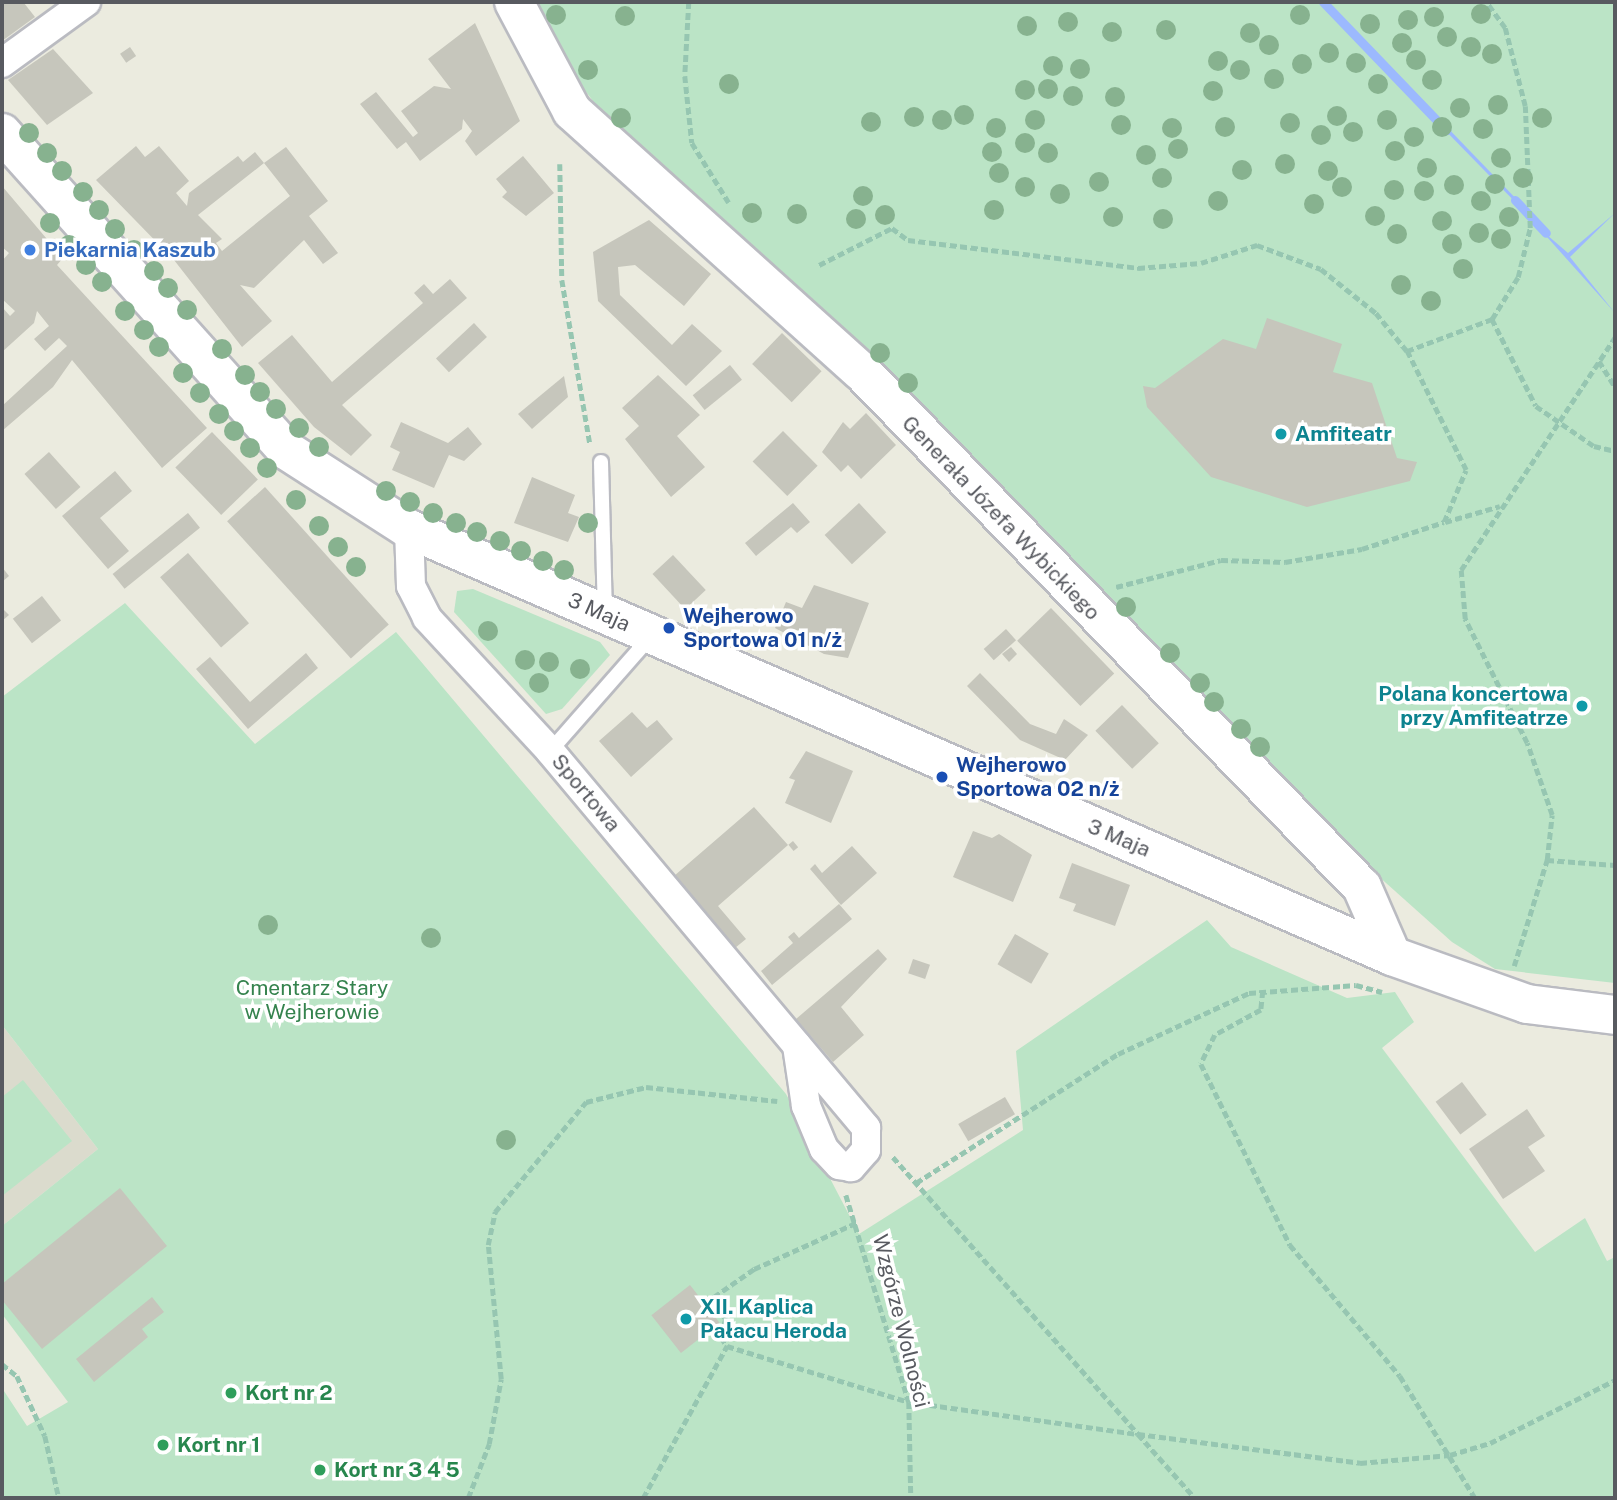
<!DOCTYPE html>
<html>
<head>
<meta charset="utf-8">
<style>
  body { margin:0 }
  #map { position:relative; width:1617px; height:1500px; overflow:hidden; background:#ebebdf; font-family:"Public Sans",sans-serif }
  div>[style] { position:absolute }
  [style*='--x'] { left:calc(var(--x)*1px); top:calc(var(--y)*1px); width:calc(var(--w)*1px); rotate:calc(var(--a)*1deg) }
  .education>* { inset:0; background:#dbdbcd }
  .green>* { inset:0; background:#bbe4c6 }
  .water>* { inset:0; background:#9cb9fe }
  .stream>* { height:9px; margin:-4.5px; padding:0 4.5px; transform-origin:4.5px; border-radius:4.5px; background:#9cb9fe }
  .building>* { inset:0; background:#c6c6bc; transform-origin:0 0 }
  .path>* { height:4.5px; margin-top:-2.25px; transform-origin:0; background:repeating-linear-gradient(90deg,#96c6b1 0 7px,transparent 0 10.5px) }
  .roads { filter:drop-shadow(2px 0 #babbc1) drop-shadow(-2px 0 #babbc1) drop-shadow(0 2px #babbc1) drop-shadow(0 -2px #babbc1) }
  .lane>* { height:14px; margin:-7px; padding:0 7px; transform-origin:7px; border-radius:7px; background:#fff }
  .street>* { height:28px; margin:-14px; padding:0 14px; transform-origin:14px; border-radius:14px; background:#fff }
  .secondary>* { height:38px; margin:-19px; padding:0 19px; transform-origin:19px; border-radius:19px; background:#fff }
  .trees>* { width:20px; height:20px; margin:-10px; border-radius:50%; background:#87b28f }
  .dots>* { width:19px; height:19px; translate:-50% -50%; box-sizing:border-box; border:4px solid #fff; border-radius:50% }
  span { translate:-50% -50%; white-space:nowrap; text-align:center; line-height:1.15; -webkit-text-stroke:7px #fff; paint-order:stroke }
  .shop-label { font-size:21px; color:#366cbe; font-weight:700 }
  .left { translate:0 -50%; text-align:left }
  .culture-label { font-size:21px; color:#0d838f; font-weight:700 }
  .right { translate:-100% -50%; text-align:right }
  .street-label { font-size:21px; color:#585a60 }
  .transit-label { font-size:21px; color:#164399; font-weight:700 }
  .park-label { font-size:21px; color:#35834e }
  .leisure-label { font-size:21px; color:#27864d; font-weight:700 }
  .frame { position:absolute; inset:0; border:4px solid #585a60; pointer-events:none }
</style>
</head>
<body>
<div id="map">
  <div class="education">
    <div style="clip-path:polygon(2px 1025px,98px 1149px,2px 1226px)"></div>
  </div>
  <div class="green">
    <div style="clip-path:polygon(529px 2px,1615px 2px,1615px 983px,1495px 969px,1452px 942px,1329px 832px,615px 129px,557px 55px)"></div>
    <div style="clip-path:polygon(473px 589px,600px 642px,610px 655px,562px 709px,546px 714px,454px 612px,457px 591px)"></div>
    <div style="clip-path:polygon(125px 603px,255px 744px,396px 632px,786px 1094px,859px 1234px,1023px 1130px,1016px 1051px,1207px 920px,1231px 947px,1347px 998px,1395px 992px,1414px 1022px,1382px 1048px,1535px 1252px,1585px 1218px,1607px 1261px,1615px 1257px,1615px 1498px,2px 1498px,2px 1388px,27px 1426px,68px 1402px,2px 1314px,2px 1226px,98px 1149px,2px 1025px,2px 697px)"></div>
    <div style="clip-path:polygon(23px 1080px,72px 1141px,2px 1196px,2px 1097px)"></div>
  </div>
  <div class="water">
    <div style="clip-path:polygon(1442px 122px,1524px 207px,1523px 210px,1439px 124px)"></div>
    <div style="clip-path:polygon(1615px 213px,1570px 257px,1615px 313px,1539px 228px,1568px 253px)"></div>
  </div>
  <div class="stream">
    <div style="--x:1323;--y:2;--w:178;--a:46.1"></div>
    <div style="--x:1515;--y:200;--w:45;--a:46.8"></div>
  </div>
  <div class="building">
    <div style="clip-path:polygon(2px 2px,24px 3px,35px 17px,2px 41px)"></div>
    <div style="clip-path:polygon(475px 23px,520px 121px,476px 156px,465px 141px,472px 131px,463px 119px,462px 129px,420px 161px,406px 142px,397px 149px,360px 104px,376px 92px,413px 137px,418px 133px,401px 111px,434px 86px,451px 89px,428px 59px)"></div>
    <div style="left:130px;top:47px;width:11px;height:12px;rotate:56deg"></div>
    <div style="clip-path:polygon(53px 49px,93px 93px,47px 125px,8px 80px)"></div>
    <div style="clip-path:polygon(136px 146px,145px 157px,159px 146px,189px 181px,176px 193px,187px 206px,189px 193px,238px 156px,243px 162px,255px 152px,264px 163px,198px 215px,222px 239px,216px 243px,222px 251px,290px 196px,264px 163px,286px 147px,328px 201px,309px 216px,338px 253px,323px 264px,304px 240px,254px 288px,240px 285px,272px 321px,242px 347px,174px 260px,96px 180px)"></div>
    <div style="clip-path:polygon(523px 156px,554px 193px,526px 216px,502px 197px,507px 192px,496px 179px)"></div>
    <div style="clip-path:polygon(2px 186px,63px 258px,57px 265px,207px 428px,162px 468px,72px 360px,53px 387px,2px 431px,2px 406px,67px 346px,59px 338px,45px 351px,34px 339px,49px 326px,37px 311px,34px 323px,2px 352px,2px 307px,10px 316px,15px 311px,2px 299px,2px 261px,9px 253px,2px 247px)"></div>
    <div style="clip-path:polygon(649px 220px,711px 274px,684px 306px,635px 265px,618px 267px,620px 295px,672px 345px,692px 324px,722px 351px,686px 386px,598px 301px,593px 252px)"></div>
    <div style="clip-path:polygon(450px 279px,467px 298px,342px 405px,372px 435px,351px 456px,314px 427px,258px 363px,292px 335px,332px 382px,423px 303px,414px 293px,424px 284px,433px 294px)"></div>
    <div style="clip-path:polygon(1267px 318px,1342px 344px,1333px 372px,1372px 383px,1397px 458px,1417px 462px,1410px 481px,1307px 507px,1211px 477px,1147px 407px,1143px 386px,1155px 388px,1223px 339px,1256px 349px)"></div>
    <div style="left:474px;top:323px;width:19px;height:52px;rotate:47deg"></div>
    <div style="left:782px;top:333px;width:55px;height:43px;rotate:44deg"></div>
    <div style="left:730px;top:365px;width:19px;height:48px;rotate:51deg"></div>
    <div style="clip-path:polygon(658px 375px,700px 415px,677px 436px,705px 467px,671px 497px,625px 439px,639px 426px,622px 408px)"></div>
    <div style="clip-path:polygon(564px 376px,568px 397px,532px 429px,518px 414px)"></div>
    <div style="clip-path:polygon(866px 413px,896px 445px,861px 479px,848px 465px,841px 472px,822px 452px,843px 422px,850px 429px)"></div>
    <div style="clip-path:polygon(401px 422px,448px 443px,468px 427px,482px 444px,464px 461px,449px 455px,434px 488px,392px 470px,400px 452px,390px 447px)"></div>
    <div style="left:783px;top:431px;width:49px;height:43px;rotate:45deg"></div>
    <div style="left:212px;top:432px;width:66px;height:51px;rotate:46deg"></div>
    <div style="left:49px;top:452px;width:47px;height:33px;rotate:48deg"></div>
    <div style="clip-path:polygon(115px 471px,132px 491px,100px 518px,129px 551px,108px 569px,62px 516px)"></div>
    <div style="clip-path:polygon(532px 477px,575px 495px,568px 513px,579px 517px,568px 542px,514px 523px)"></div>
    <div style="left:265px;top:487px;width:185px;height:51px;rotate:48deg"></div>
    <div style="clip-path:polygon(793px 503px,810px 522px,797px 533px,791px 527px,756px 556px,745px 543px)"></div>
    <div style="left:859px;top:503px;width:40px;height:47px;rotate:47deg"></div>
    <div style="left:188px;top:513px;width:19px;height:97px;rotate:51deg"></div>
    <div style="left:188px;top:553px;width:93px;height:37px;rotate:49deg"></div>
    <div style="left:673px;top:555px;width:48px;height:28px;rotate:47deg"></div>
    <div style="clip-path:polygon(2px 567px,9px 576px,2px 582px)"></div>
    <div style="clip-path:polygon(814px 585px,869px 603px,848px 658px,824px 654px,775px 628px,786px 602px,802px 608px)"></div>
    <div style="left:42px;top:596px;width:31px;height:37px;rotate:52deg"></div>
    <div style="clip-path:polygon(2px 608px,9px 615px,2px 621px)"></div>
    <div style="left:1051px;top:608px;width:91px;height:47px;rotate:46deg"></div>
    <div style="left:1006px;top:629px;width:15px;height:30px;rotate:48deg"></div>
    <div style="clip-path:polygon(1011px 647px,1017px 654px,1009px 662px,1002px 654px)"></div>
    <div style="clip-path:polygon(306px 653px,318px 668px,248px 729px,196px 669px,210px 657px,250px 702px)"></div>
    <div style="clip-path:polygon(980px 673px,1030px 724px,1056px 734px,1064px 719px,1088px 735px,1065px 760px,1020px 740px,967px 686px)"></div>
    <div style="left:1122px;top:705px;width:53px;height:37px;rotate:46deg"></div>
    <div style="clip-path:polygon(632px 712px,647px 728px,657px 720px,673px 739px,631px 777px,599px 741px)"></div>
    <div style="clip-path:polygon(806px 751px,853px 771px,831px 823px,785px 803px,795px 780px,789px 778px)"></div>
    <div style="clip-path:polygon(754px 807px,788px 845px,718px 906px,746px 939px,735px 948px,674px 876px)"></div>
    <div style="clip-path:polygon(973px 831px,992px 838px,999px 834px,1032px 855px,1013px 902px,953px 877px)"></div>
    <div style="left:793px;top:841px;width:8px;height:6px;rotate:50deg"></div>
    <div style="clip-path:polygon(852px 846px,877px 873px,841px 905px,810px 869px,815px 864px,822px 873px)"></div>
    <div style="clip-path:polygon(1072px 863px,1130px 885px,1115px 926px,1073px 911px,1076px 904px,1059px 898px)"></div>
    <div style="clip-path:polygon(839px 904px,852px 919px,772px 985px,761px 971px,793px 943px,788px 937px,794px 932px,799px 938px)"></div>
    <div style="left:1015px;top:934px;width:39px;height:35px;rotate:30deg"></div>
    <div style="clip-path:polygon(878px 949px,887px 959px,841px 1007px,864px 1035px,833px 1062px,796px 1019px)"></div>
    <div style="left:913px;top:959px;width:18px;height:15px;rotate:19deg"></div>
    <div style="left:1462px;top:1082px;width:41px;height:33px;rotate:53deg"></div>
    <div style="left:1005px;top:1097px;width:20px;height:54px;rotate:60deg"></div>
    <div style="clip-path:polygon(1527px 1109px,1545px 1136px,1528px 1147px,1545px 1171px,1503px 1199px,1469px 1149px)"></div>
    <div style="clip-path:polygon(120px 1188px,167px 1246px,42px 1349px,2px 1300px,2px 1284px)"></div>
    <div style="left:690px;top:1285px;width:48px;height:49px;rotate:52deg"></div>
    <div style="clip-path:polygon(152px 1297px,164px 1312px,142px 1329px,148px 1337px,94px 1382px,76px 1359px)"></div>
  </div>
  <div class="path">
    <div style="--x:689;--y:2;--w:74;--a:93.1"></div>
    <div style="--x:685;--y:76;--w:67;--a:84"></div>
    <div style="--x:692;--y:143;--w:70;--a:58.3"></div>
    <div style="--x:560;--y:164;--w:116;--a:89"></div>
    <div style="--x:562;--y:280;--w:166;--a:80.3"></div>
    <div style="--x:819;--y:265;--w:82;--a:-26.9"></div>
    <div style="--x:892;--y:228;--w:20;--a:37"></div>
    <div style="--x:908;--y:240;--w:232;--a:6.9"></div>
    <div style="--x:1138;--y:268;--w:63;--a:-4.5"></div>
    <div style="--x:1201;--y:263;--w:59;--a:-17.8"></div>
    <div style="--x:1257;--y:245;--w:68;--a:20.6"></div>
    <div style="--x:1321;--y:269;--w:70;--a:38.7"></div>
    <div style="--x:1376;--y:313;--w:49;--a:50.8"></div>
    <div style="--x:1492;--y:319;--w:97;--a:63.2"></div>
    <div style="--x:1536;--y:406;--w:70;--a:34.6"></div>
    <div style="--x:1594;--y:446;--w:22;--a:13"></div>
    <div style="--x:1599;--y:361;--w:31;--a:58"></div>
    <div style="--x:1445;--y:522;--w:57;--a:-16.2"></div>
    <div style="--x:1116;--y:587;--w:108;--a:-14.4"></div>
    <div style="--x:1221;--y:560;--w:64;--a:1.8"></div>
    <div style="--x:1285;--y:562;--w:78;--a:-9.6"></div>
    <div style="--x:1362;--y:549;--w:86;--a:-18.2"></div>
    <div style="--x:1444;--y:522;--w:56;--a:-67.1"></div>
    <div style="--x:1466;--y:470;--w:133;--a:-116.4"></div>
    <div style="--x:1407;--y:351;--w:91;--a:-20.6"></div>
    <div style="--x:1492;--y:319;--w:49;--a:-58.2"></div>
    <div style="--x:1518;--y:277;--w:50;--a:-76.2"></div>
    <div style="--x:1530;--y:228;--w:122;--a:-92.3"></div>
    <div style="--x:1525;--y:106;--w:81;--a:-104.4"></div>
    <div style="--x:1505;--y:28;--w:32;--a:-126"></div>
    <div style="--x:1547;--y:860;--w:68;--a:4.2"></div>
    <div style="--x:1514;--y:966;--w:111;--a:-72.7"></div>
    <div style="--x:1547;--y:860;--w:45;--a:-83.7"></div>
    <div style="--x:1552;--y:815;--w:76;--a:-109.1"></div>
    <div style="--x:1527;--y:743;--w:139;--a:-116.6"></div>
    <div style="--x:1465;--y:619;--w:49;--a:-94.7"></div>
    <div style="--x:1461;--y:570;--w:279;--a:-56.5"></div>
    <div style="--x:1263;--y:991;--w:19;--a:96"></div>
    <div style="--x:1261;--y:1010;--w:52;--a:151.5"></div>
    <div style="--x:1215;--y:1035;--w:32;--a:116"></div>
    <div style="--x:1201;--y:1064;--w:202;--a:63.8"></div>
    <div style="--x:1290;--y:1245;--w:171;--a:50"></div>
    <div style="--x:1400;--y:1376;--w:143;--a:58.4"></div>
    <div style="--x:893;--y:1157;--w:370;--a:48.5"></div>
    <div style="--x:1138;--y:1434;--w:224;--a:7.4"></div>
    <div style="--x:1360;--y:1463;--w:90;--a:-5.1"></div>
    <div style="--x:1450;--y:1455;--w:42;--a:-16.7"></div>
    <div style="--x:1490;--y:1443;--w:140;--a:-26.7"></div>
    <div style="--x:916;--y:1183;--w:240;--a:-32.6"></div>
    <div style="--x:1118;--y:1054;--w:145;--a:-25"></div>
    <div style="--x:1249;--y:993;--w:107;--a:-4.3"></div>
    <div style="--x:1356;--y:985;--w:27;--a:15"></div>
    <div style="--x:846;--y:1195;--w:216;--a:73.1"></div>
    <div style="--x:909;--y:1402;--w:96;--a:88.8"></div>
    <div style="--x:710;--y:1299;--w:26;--a:51"></div>
    <div style="--x:726;--y:1319;--w:19;--a:106"></div>
    <div style="--x:721;--y:1337;--w:11;--a:56"></div>
    <div style="--x:727;--y:1346;--w:190;--a:17.1"></div>
    <div style="--x:909;--y:1402;--w:231;--a:8"></div>
    <div style="--x:1138;--y:1434;--w:86;--a:48.3"></div>
    <div style="--x:705;--y:1303;--w:60;--a:-34.8"></div>
    <div style="--x:754;--y:1269;--w:114;--a:-24.3"></div>
    <div style="--x:2;--y:1364;--w:19;--a:39"></div>
    <div style="--x:17;--y:1376;--w:66;--a:65"></div>
    <div style="--x:45;--y:1436;--w:64;--a:77.3"></div>
    <div style="--x:468;--y:1498;--w:58;--a:-68.7"></div>
    <div style="--x:489;--y:1444;--w:66;--a:-79.5"></div>
    <div style="--x:501;--y:1379;--w:135;--a:-95.5"></div>
    <div style="--x:488;--y:1245;--w:34;--a:-78"></div>
    <div style="--x:495;--y:1212;--w:143;--a:-50.4"></div>
    <div style="--x:586;--y:1102;--w:62;--a:-14"></div>
    <div style="--x:646;--y:1087;--w:132;--a:6.1"></div>
    <div style="--x:643;--y:1498;--w:174;--a:-61.1"></div>
  </div>
  <div class="roads">
    <div class="lane">
      <div style="--x:601;--y:462;--w:148;--a:88.5"></div>
      <div style="--x:550;--y:751;--w:153;--a:-48.7"></div>
    </div>
    <div class="street">
      <div style="--x:2;--y:63;--w:104;--a:-36"></div>
      <div style="--x:409;--y:529;--w:57;--a:88"></div>
      <div style="--x:411;--y:586;--w:36;--a:63"></div>
      <div style="--x:427;--y:618;--w:181;--a:47.2"></div>
      <div style="--x:550;--y:751;--w:492;--a:50"></div>
      <div style="--x:866;--y:1128;--w:22;--a:90"></div>
      <div style="--x:866;--y:1150;--w:23;--a:131"></div>
      <div style="--x:851;--y:1167;--w:12;--a:-171"></div>
      <div style="--x:839;--y:1165;--w:22;--a:-133"></div>
      <div style="--x:824;--y:1149;--w:47;--a:-112.7"></div>
      <div style="--x:806;--y:1106;--w:61;--a:-98.5"></div>
    </div>
    <div class="secondary">
      <div style="--x:514;--y:2;--w:123;--a:62"></div>
      <div style="--x:572;--y:111;--w:389;--a:42"></div>
      <div style="--x:861;--y:371;--w:719;--a:45.85"></div>
      <div style="--x:1362;--y:887;--w:75;--a:66.5"></div>
      <div style="--x:2;--y:133;--w:426;--a:48.1"></div>
      <div style="--x:286;--y:450;--w:146;--a:32.7"></div>
      <div style="--x:409;--y:529;--w:1072;--a:23.48"></div>
      <div style="--x:1392;--y:956;--w:143;--a:19.6"></div>
      <div style="--x:1527;--y:1004;--w:89;--a:7.1"></div>
    </div>
  </div>
  <div class="trees">
    <div style="left:1481px;top:14px"></div>
    <div style="left:556px;top:15px"></div>
    <div style="left:1300px;top:15px"></div>
    <div style="left:625px;top:16px"></div>
    <div style="left:1434px;top:17px"></div>
    <div style="left:1408px;top:20px"></div>
    <div style="left:1068px;top:22px"></div>
    <div style="left:1370px;top:24px"></div>
    <div style="left:1027px;top:26px"></div>
    <div style="left:1166px;top:30px"></div>
    <div style="left:1112px;top:32px"></div>
    <div style="left:1250px;top:33px"></div>
    <div style="left:1447px;top:37px"></div>
    <div style="left:1402px;top:43px"></div>
    <div style="left:1269px;top:45px"></div>
    <div style="left:1471px;top:47px"></div>
    <div style="left:1329px;top:53px"></div>
    <div style="left:1492px;top:54px"></div>
    <div style="left:1416px;top:60px"></div>
    <div style="left:1218px;top:61px"></div>
    <div style="left:1356px;top:63px"></div>
    <div style="left:1302px;top:64px"></div>
    <div style="left:1053px;top:66px"></div>
    <div style="left:1080px;top:69px"></div>
    <div style="left:588px;top:70px"></div>
    <div style="left:1240px;top:70px"></div>
    <div style="left:1274px;top:79px"></div>
    <div style="left:1432px;top:80px"></div>
    <div style="left:729px;top:84px"></div>
    <div style="left:1378px;top:84px"></div>
    <div style="left:1048px;top:89px"></div>
    <div style="left:1025px;top:90px"></div>
    <div style="left:1213px;top:91px"></div>
    <div style="left:1073px;top:96px"></div>
    <div style="left:1115px;top:97px"></div>
    <div style="left:1498px;top:105px"></div>
    <div style="left:1460px;top:108px"></div>
    <div style="left:964px;top:115px"></div>
    <div style="left:1337px;top:116px"></div>
    <div style="left:914px;top:117px"></div>
    <div style="left:621px;top:118px"></div>
    <div style="left:1542px;top:118px"></div>
    <div style="left:942px;top:120px"></div>
    <div style="left:1035px;top:120px"></div>
    <div style="left:1387px;top:120px"></div>
    <div style="left:871px;top:122px"></div>
    <div style="left:1290px;top:123px"></div>
    <div style="left:1121px;top:125px"></div>
    <div style="left:1225px;top:127px"></div>
    <div style="left:1442px;top:127px"></div>
    <div style="left:996px;top:128px"></div>
    <div style="left:1172px;top:128px"></div>
    <div style="left:1483px;top:129px"></div>
    <div style="left:1353px;top:132px"></div>
    <div style="left:29px;top:133px"></div>
    <div style="left:1321px;top:135px"></div>
    <div style="left:1414px;top:137px"></div>
    <div style="left:1025px;top:143px"></div>
    <div style="left:1178px;top:149px"></div>
    <div style="left:1395px;top:151px"></div>
    <div style="left:992px;top:152px"></div>
    <div style="left:47px;top:153px"></div>
    <div style="left:1048px;top:153px"></div>
    <div style="left:1146px;top:155px"></div>
    <div style="left:1501px;top:158px"></div>
    <div style="left:1285px;top:164px"></div>
    <div style="left:1427px;top:168px"></div>
    <div style="left:1242px;top:170px"></div>
    <div style="left:62px;top:171px"></div>
    <div style="left:1328px;top:171px"></div>
    <div style="left:999px;top:173px"></div>
    <div style="left:1162px;top:178px"></div>
    <div style="left:1523px;top:178px"></div>
    <div style="left:1099px;top:182px"></div>
    <div style="left:1495px;top:184px"></div>
    <div style="left:1454px;top:185px"></div>
    <div style="left:1025px;top:187px"></div>
    <div style="left:1342px;top:187px"></div>
    <div style="left:1394px;top:190px"></div>
    <div style="left:1424px;top:191px"></div>
    <div style="left:83px;top:192px"></div>
    <div style="left:1060px;top:194px"></div>
    <div style="left:863px;top:196px"></div>
    <div style="left:1218px;top:201px"></div>
    <div style="left:1481px;top:201px"></div>
    <div style="left:1314px;top:204px"></div>
    <div style="left:99px;top:210px"></div>
    <div style="left:994px;top:210px"></div>
    <div style="left:752px;top:213px"></div>
    <div style="left:797px;top:214px"></div>
    <div style="left:885px;top:215px"></div>
    <div style="left:1375px;top:216px"></div>
    <div style="left:1113px;top:217px"></div>
    <div style="left:1509px;top:217px"></div>
    <div style="left:856px;top:219px"></div>
    <div style="left:1163px;top:219px"></div>
    <div style="left:1442px;top:221px"></div>
    <div style="left:50px;top:223px"></div>
    <div style="left:115px;top:229px"></div>
    <div style="left:1479px;top:233px"></div>
    <div style="left:1397px;top:234px"></div>
    <div style="left:1501px;top:239px"></div>
    <div style="left:1452px;top:244px"></div>
    <div style="left:69px;top:245px"></div>
    <div style="left:134px;top:250px"></div>
    <div style="left:86px;top:265px"></div>
    <div style="left:1463px;top:269px"></div>
    <div style="left:154px;top:271px"></div>
    <div style="left:102px;top:282px"></div>
    <div style="left:1401px;top:285px"></div>
    <div style="left:168px;top:288px"></div>
    <div style="left:1431px;top:301px"></div>
    <div style="left:187px;top:310px"></div>
    <div style="left:125px;top:311px"></div>
    <div style="left:144px;top:330px"></div>
    <div style="left:159px;top:347px"></div>
    <div style="left:222px;top:349px"></div>
    <div style="left:880px;top:353px"></div>
    <div style="left:183px;top:373px"></div>
    <div style="left:245px;top:375px"></div>
    <div style="left:908px;top:383px"></div>
    <div style="left:260px;top:392px"></div>
    <div style="left:200px;top:393px"></div>
    <div style="left:276px;top:409px"></div>
    <div style="left:219px;top:414px"></div>
    <div style="left:299px;top:428px"></div>
    <div style="left:234px;top:431px"></div>
    <div style="left:319px;top:447px"></div>
    <div style="left:250px;top:448px"></div>
    <div style="left:267px;top:468px"></div>
    <div style="left:386px;top:491px"></div>
    <div style="left:296px;top:500px"></div>
    <div style="left:410px;top:502px"></div>
    <div style="left:433px;top:513px"></div>
    <div style="left:456px;top:523px"></div>
    <div style="left:588px;top:523px"></div>
    <div style="left:319px;top:526px"></div>
    <div style="left:477px;top:532px"></div>
    <div style="left:500px;top:541px"></div>
    <div style="left:338px;top:547px"></div>
    <div style="left:521px;top:551px"></div>
    <div style="left:543px;top:561px"></div>
    <div style="left:356px;top:567px"></div>
    <div style="left:564px;top:570px"></div>
    <div style="left:1126px;top:607px"></div>
    <div style="left:488px;top:631px"></div>
    <div style="left:1170px;top:653px"></div>
    <div style="left:525px;top:660px"></div>
    <div style="left:549px;top:662px"></div>
    <div style="left:580px;top:669px"></div>
    <div style="left:539px;top:683px"></div>
    <div style="left:1200px;top:683px"></div>
    <div style="left:1214px;top:702px"></div>
    <div style="left:1241px;top:729px"></div>
    <div style="left:1260px;top:747px"></div>
    <div style="left:268px;top:925px"></div>
    <div style="left:431px;top:938px"></div>
    <div style="left:506px;top:1140px"></div>
  </div>
  <div class="dots">
    <div style="left:30px;top:250px;background:#3f7fe0"></div>
    <div style="left:1281px;top:434px;background:#0f9aa8"></div>
    <div style="left:669px;top:628px;background:#1a4fb4"></div>
    <div style="left:1582px;top:706px;background:#0f9aa8"></div>
    <div style="left:942px;top:777px;background:#1a4fb4"></div>
    <div style="left:686px;top:1319px;background:#0f9aa8"></div>
    <div style="left:231px;top:1393px;background:#2e9e5b"></div>
    <div style="left:163px;top:1445px;background:#2e9e5b"></div>
    <div style="left:320px;top:1470px;background:#2e9e5b"></div>
  </div>
  <div class="shop-label">
    <span class="left" style="left:44px;top:250px">Piekarnia Kaszub</span>
  </div>
  <div class="culture-label">
    <span class="left" style="left:1295px;top:434px">Amfiteatr</span>
    <span class="right" style="left:1568px;top:706px">Polana koncertowa<br>przy Amfiteatrze</span>
    <span class="left" style="left:700px;top:1319px">XII. Kaplica<br>Pałacu Heroda</span>
  </div>
  <div class="street-label">
    <span style="left:1001px;top:518px;rotate:46deg">Generała Józefa Wybickiego</span>
    <span style="left:599px;top:612px;rotate:24deg">3 Maja</span>
    <span style="left:586px;top:793px;rotate:50deg">Sportowa</span>
    <span style="left:1119px;top:838px;rotate:23deg">3 Maja</span>
    <span style="left:901px;top:1321px;rotate:76deg">Wzgórze Wolności</span>
  </div>
  <div class="transit-label">
    <span class="left" style="left:683px;top:628px">Wejherowo<br>Sportowa 01 n/ż</span>
    <span class="left" style="left:956px;top:777px">Wejherowo<br>Sportowa 02 n/ż</span>
  </div>
  <div class="park-label">
    <span style="left:312px;top:1000px">Cmentarz Stary<br>w Wejherowie</span>
  </div>
  <div class="leisure-label">
    <span class="left" style="left:245px;top:1393px">Kort nr 2</span>
    <span class="left" style="left:177px;top:1445px">Kort nr 1</span>
    <span class="left" style="left:334px;top:1470px">Kort nr 3 4 5</span>
  </div>
  <div class="frame"></div>
</div>
</body>
</html>
